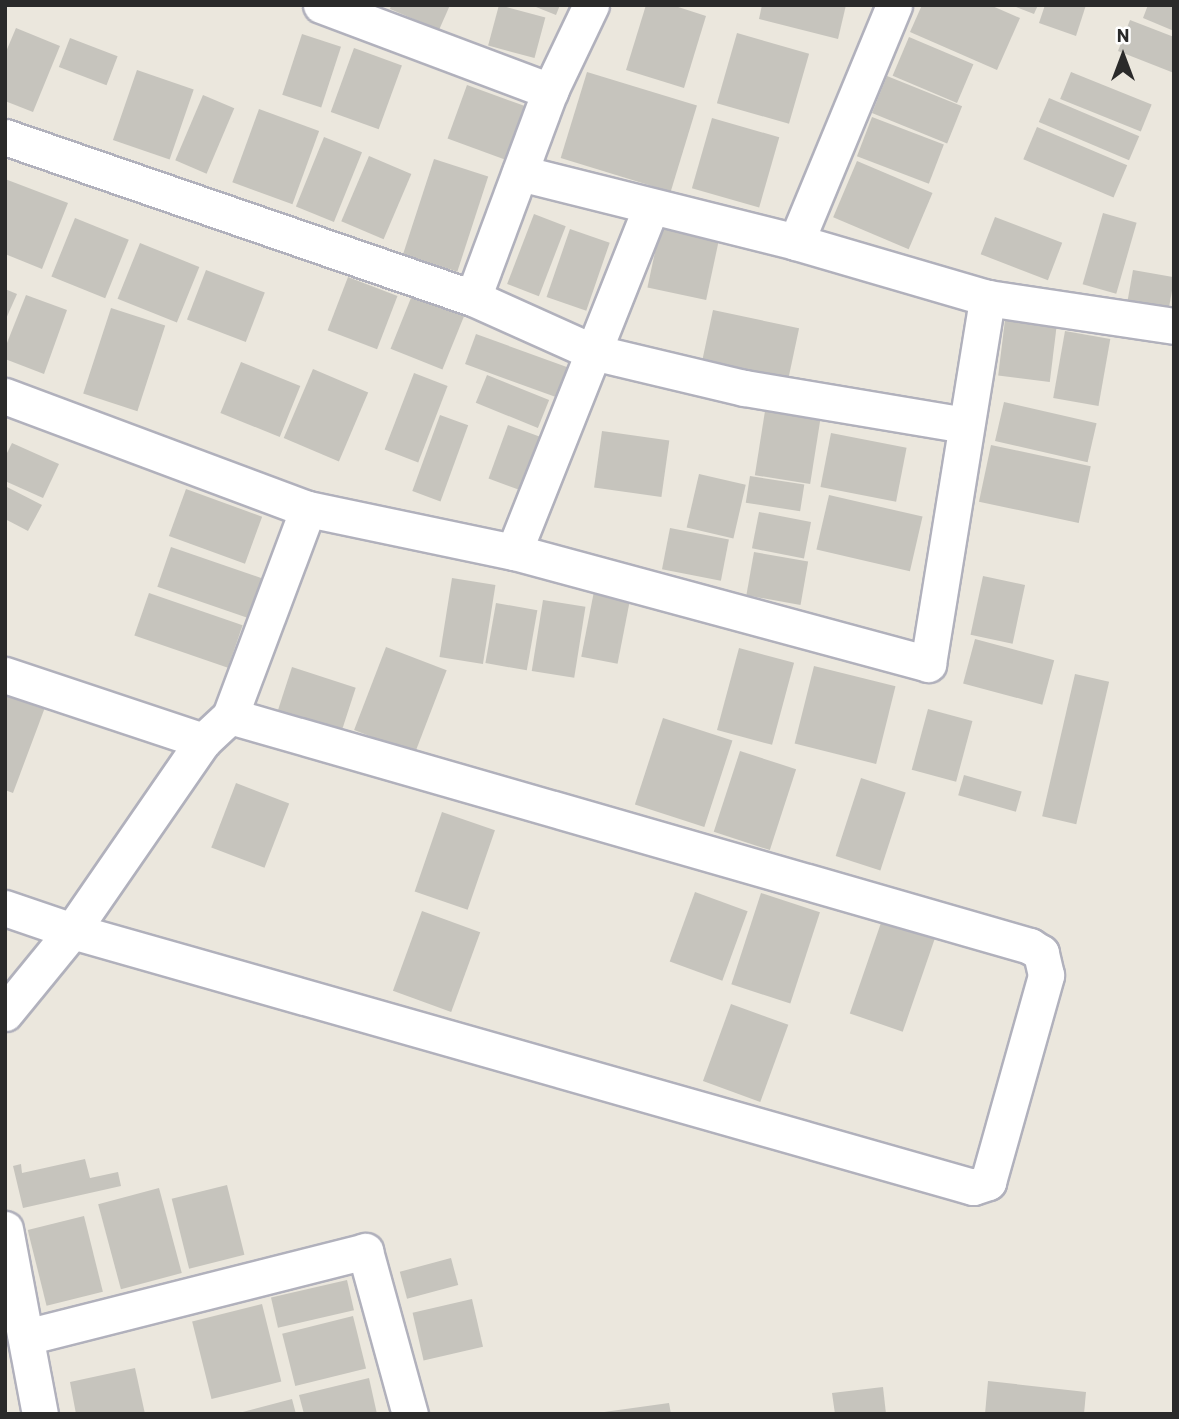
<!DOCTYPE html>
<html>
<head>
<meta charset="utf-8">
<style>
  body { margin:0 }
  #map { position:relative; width:1179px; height:1419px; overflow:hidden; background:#ebe7dd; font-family:Barlow,sans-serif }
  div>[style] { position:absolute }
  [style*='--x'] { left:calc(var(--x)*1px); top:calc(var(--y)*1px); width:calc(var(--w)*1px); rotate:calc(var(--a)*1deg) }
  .building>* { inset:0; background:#c6c4bd; transform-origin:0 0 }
  .roads { filter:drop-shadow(2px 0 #b1b1bc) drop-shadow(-2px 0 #b1b1bc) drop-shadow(0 2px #b1b1bc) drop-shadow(0 -2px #b1b1bc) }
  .minor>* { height:35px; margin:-17.5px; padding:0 17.5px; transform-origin:17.5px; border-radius:17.5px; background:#fff }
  span { translate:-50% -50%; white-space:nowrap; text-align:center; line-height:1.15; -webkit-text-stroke:7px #fff; paint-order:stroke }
  .frame { position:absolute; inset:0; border:7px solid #2a2a2a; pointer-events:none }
  .north { position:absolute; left:1088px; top:21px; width:70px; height:70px; -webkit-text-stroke:5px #fff; paint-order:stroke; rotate:0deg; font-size:19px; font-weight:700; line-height:28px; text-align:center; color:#2a2a2a }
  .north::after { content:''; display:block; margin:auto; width:24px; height:32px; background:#2a2a2a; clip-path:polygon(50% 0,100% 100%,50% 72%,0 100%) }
</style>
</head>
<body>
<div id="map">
  <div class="building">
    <div style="clip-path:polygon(391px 5px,450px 5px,439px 30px,390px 9px)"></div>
    <div style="left:499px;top:5px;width:48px;height:42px;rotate:15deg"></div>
    <div style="clip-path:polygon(531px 5px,560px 5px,556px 15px)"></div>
    <div style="clip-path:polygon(646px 5px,672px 5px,706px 16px,684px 88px,626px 70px)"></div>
    <div style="clip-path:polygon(762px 5px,846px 5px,838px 39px,759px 19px)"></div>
    <div style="clip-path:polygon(922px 5px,990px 5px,1020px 18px,997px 70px,910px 32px)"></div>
    <div style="clip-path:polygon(1011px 5px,1038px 5px,1034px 14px)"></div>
    <div style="clip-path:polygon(1045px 5px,1086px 5px,1076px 36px,1039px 23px)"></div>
    <div style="clip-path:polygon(1148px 5px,1174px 5px,1174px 31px,1143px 18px)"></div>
    <div style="clip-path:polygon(1130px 20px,1174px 37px,1174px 73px,1118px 51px)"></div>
    <div style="clip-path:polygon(16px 28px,60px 46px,33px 112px,5px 101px,5px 54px)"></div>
    <div style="left:737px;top:33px;width:75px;height:73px;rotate:16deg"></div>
    <div style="left:302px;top:34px;width:41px;height:64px;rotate:18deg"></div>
    <div style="left:909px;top:37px;width:70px;height:42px;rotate:23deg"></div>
    <div style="left:70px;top:38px;width:51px;height:31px;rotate:21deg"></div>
    <div style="left:354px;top:48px;width:51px;height:68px;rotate:20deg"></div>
    <div style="left:137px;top:70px;width:60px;height:74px;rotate:19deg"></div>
    <div style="left:587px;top:72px;width:115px;height:90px;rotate:17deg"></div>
    <div style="left:1071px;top:72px;width:87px;height:29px;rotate:22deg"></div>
    <div style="left:887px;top:76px;width:81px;height:40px;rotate:22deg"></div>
    <div style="left:467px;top:85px;width:66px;height:57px;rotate:20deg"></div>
    <div style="left:203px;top:95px;width:34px;height:71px;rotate:23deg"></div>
    <div style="left:1049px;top:98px;width:98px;height:26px;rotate:23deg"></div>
    <div style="left:259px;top:109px;width:64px;height:78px;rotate:20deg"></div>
    <div style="left:872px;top:117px;width:77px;height:42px;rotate:21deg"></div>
    <div style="left:712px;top:118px;width:70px;height:73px;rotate:16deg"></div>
    <div style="left:1037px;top:127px;width:98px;height:35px;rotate:23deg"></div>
    <div style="left:324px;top:137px;width:41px;height:75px;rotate:22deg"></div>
    <div style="left:369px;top:156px;width:46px;height:71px;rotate:23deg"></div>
    <div style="left:434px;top:159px;width:57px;height:100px;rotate:18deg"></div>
    <div style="left:857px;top:161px;width:82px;height:61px;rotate:23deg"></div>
    <div style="clip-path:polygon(5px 179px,68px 203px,42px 269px,5px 254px)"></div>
    <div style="left:1103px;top:213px;width:35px;height:74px;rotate:16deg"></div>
    <div style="left:534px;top:214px;width:34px;height:75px;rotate:21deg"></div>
    <div style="left:995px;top:217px;width:72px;height:40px;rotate:21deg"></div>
    <div style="left:75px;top:218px;width:58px;height:63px;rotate:22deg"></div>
    <div style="left:662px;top:219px;width:60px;height:70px;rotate:12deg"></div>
    <div style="left:570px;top:229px;width:42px;height:72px;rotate:19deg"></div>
    <div style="left:140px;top:243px;width:64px;height:60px;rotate:22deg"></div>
    <div style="left:206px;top:270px;width:63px;height:53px;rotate:21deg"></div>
    <div style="left:1133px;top:270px;width:42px;height:36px;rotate:10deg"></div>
    <div style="left:348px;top:277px;width:53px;height:57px;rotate:21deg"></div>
    <div style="clip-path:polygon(5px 289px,17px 294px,5px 321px)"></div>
    <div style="left:413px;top:293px;width:56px;height:60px;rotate:22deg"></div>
    <div style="clip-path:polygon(26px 295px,67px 310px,44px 374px,5px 359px,5px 348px)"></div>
    <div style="left:111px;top:308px;width:57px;height:90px;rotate:18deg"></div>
    <div style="left:713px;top:310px;width:88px;height:56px;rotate:12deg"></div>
    <div style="left:1005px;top:320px;width:52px;height:56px;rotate:7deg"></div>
    <div style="left:1065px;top:331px;width:46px;height:68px;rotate:10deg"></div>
    <div style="left:476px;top:334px;width:101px;height:32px;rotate:20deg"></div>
    <div style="left:241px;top:362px;width:64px;height:55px;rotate:22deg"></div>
    <div style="left:313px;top:369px;width:60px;height:75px;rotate:23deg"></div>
    <div style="left:414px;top:373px;width:36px;height:82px;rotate:21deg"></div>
    <div style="left:487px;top:375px;width:67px;height:30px;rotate:22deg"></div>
    <div style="left:1004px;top:402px;width:95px;height:40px;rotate:13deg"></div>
    <div style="left:765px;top:411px;width:56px;height:65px;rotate:9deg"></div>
    <div style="left:440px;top:415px;width:30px;height:81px;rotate:20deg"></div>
    <div style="left:508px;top:425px;width:37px;height:57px;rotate:20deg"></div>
    <div style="left:602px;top:431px;width:68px;height:57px;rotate:8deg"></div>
    <div style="left:831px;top:433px;width:77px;height:55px;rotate:11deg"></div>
    <div style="clip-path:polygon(12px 443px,59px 464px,43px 498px,5px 481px,5px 457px)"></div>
    <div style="left:991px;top:445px;width:102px;height:58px;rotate:12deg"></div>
    <div style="left:699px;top:474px;width:48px;height:55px;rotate:13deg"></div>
    <div style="left:750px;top:476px;width:55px;height:27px;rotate:9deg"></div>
    <div style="clip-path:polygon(5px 486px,42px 505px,28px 531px,5px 519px)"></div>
    <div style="left:186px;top:489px;width:81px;height:50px;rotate:20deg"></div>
    <div style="left:829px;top:495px;width:96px;height:56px;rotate:13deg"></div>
    <div style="left:759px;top:512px;width:53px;height:37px;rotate:11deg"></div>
    <div style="left:670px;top:528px;width:60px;height:42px;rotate:11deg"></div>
    <div style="left:171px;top:547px;width:96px;height:42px;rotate:19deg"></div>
    <div style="left:754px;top:552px;width:55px;height:44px;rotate:10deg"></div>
    <div style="left:983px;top:576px;width:43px;height:60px;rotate:12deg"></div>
    <div style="left:452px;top:578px;width:44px;height:80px;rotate:9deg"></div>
    <div style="left:595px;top:586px;width:37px;height:72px;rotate:11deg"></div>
    <div style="left:149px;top:593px;width:99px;height:45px;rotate:19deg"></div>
    <div style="left:543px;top:600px;width:43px;height:72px;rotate:9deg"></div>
    <div style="left:496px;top:603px;width:42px;height:61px;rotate:10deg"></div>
    <div style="left:975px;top:639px;width:82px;height:46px;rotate:15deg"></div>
    <div style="left:386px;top:647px;width:65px;height:89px;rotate:21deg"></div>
    <div style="left:739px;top:648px;width:57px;height:85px;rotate:15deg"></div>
    <div style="left:814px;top:666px;width:84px;height:80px;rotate:14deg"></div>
    <div style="left:292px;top:667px;width:67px;height:51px;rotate:18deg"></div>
    <div style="left:1075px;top:674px;width:35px;height:146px;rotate:13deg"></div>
    <div style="clip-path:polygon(5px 678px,50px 694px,13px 793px,5px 790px)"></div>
    <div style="left:928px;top:709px;width:46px;height:63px;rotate:15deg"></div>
    <div style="left:663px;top:718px;width:73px;height:91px;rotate:18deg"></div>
    <div style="left:740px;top:751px;width:59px;height:85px;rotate:18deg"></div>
    <div style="left:964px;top:775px;width:60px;height:21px;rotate:16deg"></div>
    <div style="left:861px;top:778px;width:47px;height:82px;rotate:18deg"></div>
    <div style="left:236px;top:783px;width:57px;height:69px;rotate:21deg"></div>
    <div style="left:442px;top:812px;width:56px;height:84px;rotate:19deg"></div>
    <div style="left:695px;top:892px;width:56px;height:74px;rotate:20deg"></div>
    <div style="left:761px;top:893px;width:62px;height:96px;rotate:18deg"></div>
    <div style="left:422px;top:911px;width:62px;height:85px;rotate:20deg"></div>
    <div style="left:883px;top:917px;width:56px;height:102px;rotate:19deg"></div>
    <div style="left:731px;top:1004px;width:61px;height:82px;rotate:20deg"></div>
    <div style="clip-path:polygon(85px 1159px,90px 1178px,118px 1172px,121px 1186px,23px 1208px,13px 1166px,21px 1164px,22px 1173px)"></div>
    <div style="left:227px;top:1185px;width:72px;height:57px;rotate:76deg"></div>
    <div style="left:159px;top:1188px;width:88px;height:63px;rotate:75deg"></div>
    <div style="left:84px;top:1216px;width:78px;height:58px;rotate:76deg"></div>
    <div style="left:451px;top:1258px;width:28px;height:53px;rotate:75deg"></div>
    <div style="left:347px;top:1280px;width:31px;height:78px;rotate:77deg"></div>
    <div style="left:472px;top:1299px;width:49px;height:61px;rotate:77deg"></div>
    <div style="left:262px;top:1304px;width:80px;height:72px;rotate:76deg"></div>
    <div style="left:353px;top:1316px;width:54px;height:73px;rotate:76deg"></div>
    <div style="clip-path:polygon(135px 1368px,145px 1414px,76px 1414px,70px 1382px)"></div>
    <div style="clip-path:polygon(369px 1378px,377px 1414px,304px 1414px,299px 1395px)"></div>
    <div style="clip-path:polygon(988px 1381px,1086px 1392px,1084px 1414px,985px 1414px)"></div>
    <div style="clip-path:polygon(883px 1387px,886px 1414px,835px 1414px,832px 1393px)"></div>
    <div style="clip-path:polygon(292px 1399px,296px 1414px,240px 1414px,239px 1413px)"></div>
    <div style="clip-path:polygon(669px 1403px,671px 1414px,604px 1414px,604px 1412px)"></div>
  </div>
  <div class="roads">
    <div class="minor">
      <div style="--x:321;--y:5;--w:245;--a:20.6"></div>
      <div style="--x:5;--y:137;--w:495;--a:19"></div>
      <div style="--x:473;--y:298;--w:221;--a:-69.6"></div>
      <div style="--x:550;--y:91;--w:95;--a:-64.5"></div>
      <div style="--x:520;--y:173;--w:284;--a:14"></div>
      <div style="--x:796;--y:242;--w:199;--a:16.3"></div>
      <div style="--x:987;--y:298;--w:189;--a:8.5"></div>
      <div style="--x:651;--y:207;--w:371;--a:111.7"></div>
      <div style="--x:514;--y:552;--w:429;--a:15.1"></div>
      <div style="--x:928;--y:664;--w:371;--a:-80.8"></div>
      <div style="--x:796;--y:242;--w:256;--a:-67.5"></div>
      <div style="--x:473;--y:298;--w:132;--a:24.2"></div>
      <div style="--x:593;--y:352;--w:155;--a:13.4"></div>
      <div style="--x:744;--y:388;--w:225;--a:9.5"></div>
      <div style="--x:5;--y:396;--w:323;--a:20.5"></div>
      <div style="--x:308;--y:509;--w:210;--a:11.8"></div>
      <div style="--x:5;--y:675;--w:209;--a:18.4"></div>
      <div style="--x:230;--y:716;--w:221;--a:-69.4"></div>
      <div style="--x:5;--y:908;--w:71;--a:18.9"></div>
      <div style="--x:72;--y:931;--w:937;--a:15.86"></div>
      <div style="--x:973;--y:1187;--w:16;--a:-18"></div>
      <div style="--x:988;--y:1182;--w:215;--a:-74.3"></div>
      <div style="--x:1046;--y:975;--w:23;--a:-103"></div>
      <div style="--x:1041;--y:953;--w:13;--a:-148"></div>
      <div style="--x:1030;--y:946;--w:832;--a:-163.96"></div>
      <div style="--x:230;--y:716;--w:37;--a:137"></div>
      <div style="--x:203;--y:741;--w:231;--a:124.6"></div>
      <div style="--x:72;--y:931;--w:106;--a:129.3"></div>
      <div style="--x:5;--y:1229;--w:188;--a:79.3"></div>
      <div style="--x:26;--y:1337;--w:350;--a:-14.2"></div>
      <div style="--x:365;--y:1251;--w:169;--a:74.6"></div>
    </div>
  </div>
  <div class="frame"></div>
  <div class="north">N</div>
</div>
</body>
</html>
